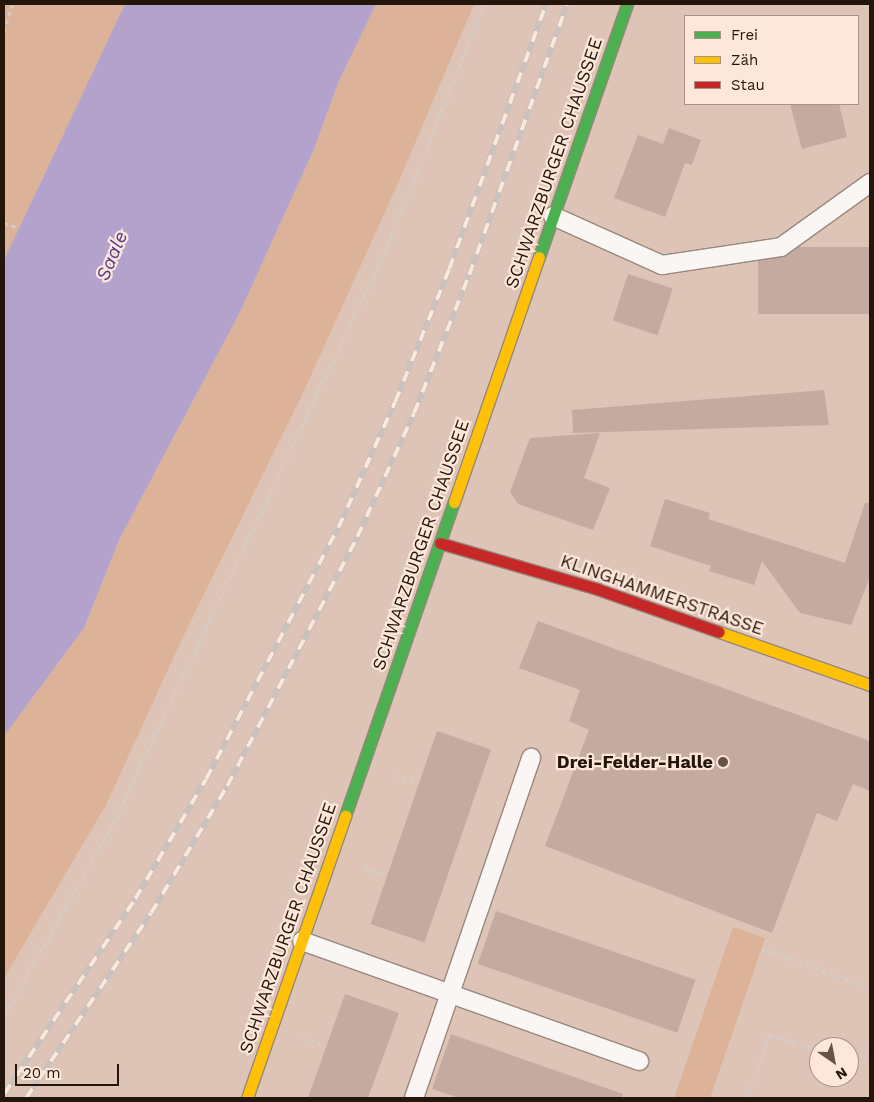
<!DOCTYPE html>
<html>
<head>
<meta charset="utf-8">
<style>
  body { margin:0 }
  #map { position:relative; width:874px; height:1102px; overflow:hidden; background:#ddc4b6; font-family:"Work Sans",sans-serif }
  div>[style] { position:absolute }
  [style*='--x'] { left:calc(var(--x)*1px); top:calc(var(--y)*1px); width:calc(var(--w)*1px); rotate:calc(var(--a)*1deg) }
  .green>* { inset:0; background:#dcb299; transform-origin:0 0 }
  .water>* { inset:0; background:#b2a2cc }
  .building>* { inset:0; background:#c4aaa1; transform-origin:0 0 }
  .path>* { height:3px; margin-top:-1.5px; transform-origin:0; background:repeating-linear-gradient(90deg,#d4ccc9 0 4px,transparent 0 8px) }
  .roads { filter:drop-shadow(1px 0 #99877c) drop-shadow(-1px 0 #99877c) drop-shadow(0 1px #99877c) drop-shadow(0 -1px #99877c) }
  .lane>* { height:18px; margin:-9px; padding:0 9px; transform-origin:9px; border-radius:9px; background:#faf6f4 }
  .fast>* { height:11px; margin:-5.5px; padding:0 5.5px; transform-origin:5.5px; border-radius:5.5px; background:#4caf50 }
  .slow>* { height:11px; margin:-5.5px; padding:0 5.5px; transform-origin:5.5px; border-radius:5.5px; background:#ffc107 }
  .jam>* { height:11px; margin:-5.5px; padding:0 5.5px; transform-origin:5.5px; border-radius:5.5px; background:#c62828 }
  .rail>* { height:5.5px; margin-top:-2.75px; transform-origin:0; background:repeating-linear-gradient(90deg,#fde6da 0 11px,#c9c2be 0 22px); box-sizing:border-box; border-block:1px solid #c9c2be }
  .dots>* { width:14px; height:14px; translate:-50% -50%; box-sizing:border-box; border:2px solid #fde6da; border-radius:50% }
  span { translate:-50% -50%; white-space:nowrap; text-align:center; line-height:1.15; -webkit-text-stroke:4.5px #fde6da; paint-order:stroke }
  .street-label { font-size:18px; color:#25160c }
  .poi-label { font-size:18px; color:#25160c; font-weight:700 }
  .right { translate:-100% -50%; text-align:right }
  .water-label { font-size:19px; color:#533e8e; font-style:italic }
  .frame { position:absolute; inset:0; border:5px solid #25160c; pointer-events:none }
  .legend { position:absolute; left:684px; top:15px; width:175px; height:90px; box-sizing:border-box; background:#fde6da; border:1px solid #a79388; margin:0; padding:6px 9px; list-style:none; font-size:15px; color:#25160c }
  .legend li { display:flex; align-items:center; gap:10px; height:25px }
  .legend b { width:25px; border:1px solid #a79388 }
  .north { position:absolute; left:809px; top:1037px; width:50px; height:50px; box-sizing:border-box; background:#fde6da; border:1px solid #a79388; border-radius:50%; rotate:147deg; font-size:14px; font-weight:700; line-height:20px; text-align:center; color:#25160c }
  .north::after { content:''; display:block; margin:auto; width:18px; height:22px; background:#655348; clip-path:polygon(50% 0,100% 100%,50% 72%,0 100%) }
  .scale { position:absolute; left:15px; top:1064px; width:104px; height:22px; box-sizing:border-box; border:2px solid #25160c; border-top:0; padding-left:6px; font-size:15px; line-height:18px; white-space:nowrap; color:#25160c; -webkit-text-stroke:4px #fde6da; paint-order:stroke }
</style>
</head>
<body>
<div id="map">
  <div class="green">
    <div style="clip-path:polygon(4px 4px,125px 4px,4px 260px)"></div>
    <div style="clip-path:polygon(376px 4px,474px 4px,399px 181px,303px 393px,182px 639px,106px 805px,4px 978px,4px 736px,84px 628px,119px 540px,240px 312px,314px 149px,338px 83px)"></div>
    <div style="left:733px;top:927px;width:34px;height:181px;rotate:19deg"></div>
  </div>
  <div class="water">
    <div style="clip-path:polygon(125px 4px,376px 4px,338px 83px,314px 149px,240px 312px,119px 540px,84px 628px,4px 736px,4px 260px)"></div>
  </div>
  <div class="building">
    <div style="clip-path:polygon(790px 104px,839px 104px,847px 137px,802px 149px)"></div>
    <div style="clip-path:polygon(669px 128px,701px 140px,692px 165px,685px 163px,665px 217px,614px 198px,638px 135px,663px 144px)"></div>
    <div style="left:870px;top:247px;width:67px;height:112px;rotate:90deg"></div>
    <div style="left:628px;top:274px;width:47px;height:49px;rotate:18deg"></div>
    <div style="clip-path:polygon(824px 390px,829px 425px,573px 433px,572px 410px)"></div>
    <div style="clip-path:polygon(600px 433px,584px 478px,610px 488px,593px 530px,518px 504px,510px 492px,530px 438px)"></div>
    <div style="clip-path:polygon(665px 499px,710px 513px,708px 519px,845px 563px,865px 503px,870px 503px,870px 577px,851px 625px,800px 613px,762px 561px,754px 585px,709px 571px,711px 566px,650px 546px)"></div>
    <div style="clip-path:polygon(538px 621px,870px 741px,870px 791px,853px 784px,837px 821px,817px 813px,772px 933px,545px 846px,589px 730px,569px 721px,580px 690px,519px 668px)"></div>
    <div style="left:437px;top:731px;width:57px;height:204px;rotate:19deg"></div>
    <div style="left:496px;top:911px;width:211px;height:56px;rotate:19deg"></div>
    <div style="clip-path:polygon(345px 994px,399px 1013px,368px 1098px,308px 1098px)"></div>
    <div style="clip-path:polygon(451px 1034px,623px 1094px,622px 1098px,459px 1098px,432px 1089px)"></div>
  </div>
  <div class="path">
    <div style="--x:4;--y:31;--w:28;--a:-73"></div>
    <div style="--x:4;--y:223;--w:14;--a:17"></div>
    <div style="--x:395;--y:775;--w:25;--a:16"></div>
    <div style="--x:364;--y:868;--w:23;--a:15"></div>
    <div style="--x:761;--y:949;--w:115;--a:19.2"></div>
    <div style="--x:4;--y:1015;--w:211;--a:-60.2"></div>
    <div style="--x:109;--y:832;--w:658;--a:-64.6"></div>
    <div style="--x:391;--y:238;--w:252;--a:-68.3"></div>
    <div style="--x:302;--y:1038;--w:25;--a:18"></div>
    <div style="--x:849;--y:1059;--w:15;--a:20"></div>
    <div style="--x:863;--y:1064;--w:20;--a:-70"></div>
    <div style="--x:746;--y:1098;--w:67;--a:-69.9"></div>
    <div style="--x:769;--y:1035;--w:52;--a:16.7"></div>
  </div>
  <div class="roads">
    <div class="lane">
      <div style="--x:553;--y:216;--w:120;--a:24.2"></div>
      <div style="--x:662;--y:265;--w:120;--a:-8.6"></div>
      <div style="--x:781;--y:247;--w:110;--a:-35.7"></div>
      <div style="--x:302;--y:941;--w:358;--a:19.6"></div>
      <div style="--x:414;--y:1098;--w:360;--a:-71"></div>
    </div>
    <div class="fast">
      <div style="--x:539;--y:257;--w:268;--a:-70.8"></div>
      <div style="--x:345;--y:816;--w:332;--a:-70.9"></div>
    </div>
    <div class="slow">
      <div style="--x:454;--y:502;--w:259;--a:-70.9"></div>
      <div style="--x:719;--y:632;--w:160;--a:19.3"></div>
      <div style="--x:247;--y:1098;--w:299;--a:-70.8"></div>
    </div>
    <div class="jam">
      <div style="--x:440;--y:543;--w:164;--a:16.3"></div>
      <div style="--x:597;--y:589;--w:129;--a:19.4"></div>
    </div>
  </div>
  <div class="rail">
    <div style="--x:4;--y:1094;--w:235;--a:-56.1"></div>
    <div style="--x:135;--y:899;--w:139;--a:-59.4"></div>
    <div style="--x:206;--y:779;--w:284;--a:-62.3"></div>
    <div style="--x:338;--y:528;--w:138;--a:-65.7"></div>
    <div style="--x:395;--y:402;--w:144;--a:-67.9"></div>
    <div style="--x:449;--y:269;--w:282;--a:-69.9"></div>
    <div style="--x:26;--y:1098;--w:223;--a:-56"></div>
    <div style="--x:151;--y:913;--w:148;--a:-59.1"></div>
    <div style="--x:227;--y:786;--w:281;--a:-62.4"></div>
    <div style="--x:357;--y:537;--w:136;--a:-65.3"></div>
    <div style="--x:414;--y:413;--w:149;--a:-68.3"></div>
    <div style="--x:469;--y:275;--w:288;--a:-70.1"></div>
  </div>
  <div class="dots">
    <div style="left:723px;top:762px;background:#655348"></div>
  </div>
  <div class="street-label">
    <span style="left:554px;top:163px;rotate:-71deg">SCHWARZBURGER CHAUSSEE</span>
    <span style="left:421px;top:545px;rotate:-71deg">SCHWARZBURGER CHAUSSEE</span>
    <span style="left:662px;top:595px;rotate:19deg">KLINGHAMMERSTRASSE</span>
    <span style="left:288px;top:928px;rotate:-71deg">SCHWARZBURGER CHAUSSEE</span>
  </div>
  <div class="poi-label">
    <span class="right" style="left:713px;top:762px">Drei-Felder-Halle</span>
  </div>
  <div class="water-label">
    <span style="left:112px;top:256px;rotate:-67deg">Saale</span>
  </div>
  <div class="frame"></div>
  <ul class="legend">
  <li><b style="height:6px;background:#4caf50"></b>Frei</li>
  <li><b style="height:6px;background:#ffc107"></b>Zäh</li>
  <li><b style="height:6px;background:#c62828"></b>Stau</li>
  </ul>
  <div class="north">N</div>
  <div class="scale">20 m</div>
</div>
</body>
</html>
